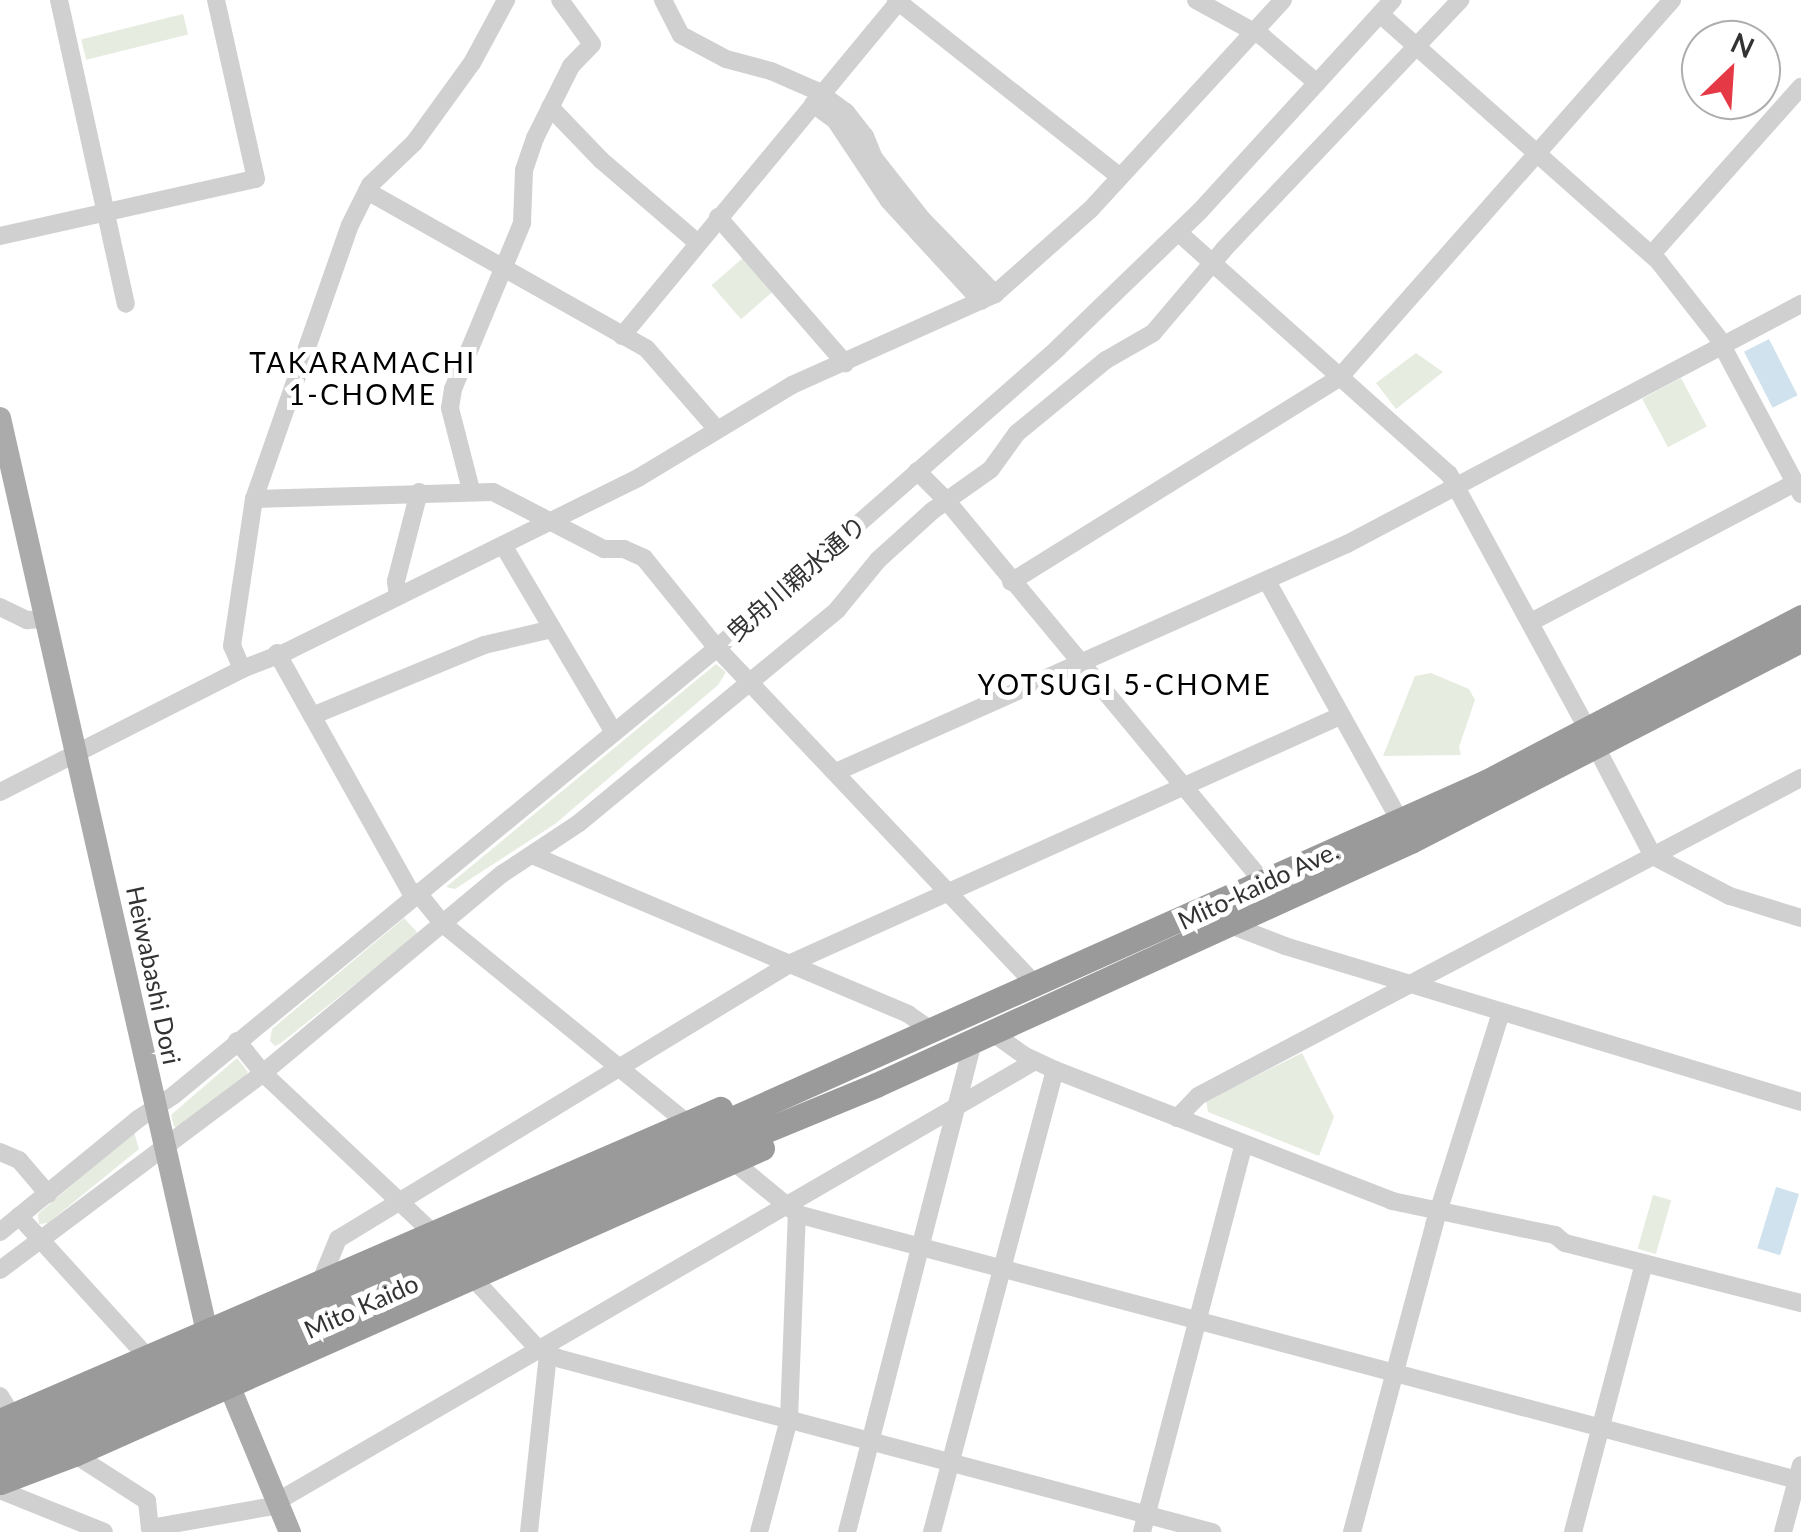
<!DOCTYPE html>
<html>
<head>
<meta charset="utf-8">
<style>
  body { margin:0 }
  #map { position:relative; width:1801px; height:1532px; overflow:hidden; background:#fff; font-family:Lato,"Noto Sans JP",sans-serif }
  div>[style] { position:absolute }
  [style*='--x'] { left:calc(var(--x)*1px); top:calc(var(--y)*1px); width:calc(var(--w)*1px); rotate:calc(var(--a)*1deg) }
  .green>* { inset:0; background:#e6ecdf; transform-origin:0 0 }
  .water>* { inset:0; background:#cfe2ee; transform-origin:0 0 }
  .minor>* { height:18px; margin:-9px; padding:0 9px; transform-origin:9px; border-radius:9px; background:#d0d0d0 }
  .major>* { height:22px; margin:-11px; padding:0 11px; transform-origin:11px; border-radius:11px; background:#ababab }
  .highway>* { height:25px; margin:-12.5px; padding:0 12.5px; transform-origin:12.5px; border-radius:12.5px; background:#9a9a9a }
  .highway-bridge>* { height:25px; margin:-12.5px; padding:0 12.5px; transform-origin:12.5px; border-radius:12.5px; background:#9a9a9a }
  span { translate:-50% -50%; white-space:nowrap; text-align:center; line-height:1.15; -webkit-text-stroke:10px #fff; paint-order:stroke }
  .street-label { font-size:25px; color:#333 }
  .neighbourhood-label { font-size:28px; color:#000; letter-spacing:2.5px }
  .north { position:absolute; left:1681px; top:20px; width:100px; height:100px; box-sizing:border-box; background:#fff; border:2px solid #adadad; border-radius:50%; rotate:25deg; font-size:28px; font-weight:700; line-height:40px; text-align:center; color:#333 }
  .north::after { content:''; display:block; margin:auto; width:35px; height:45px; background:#e63946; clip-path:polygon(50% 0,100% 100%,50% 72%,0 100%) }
</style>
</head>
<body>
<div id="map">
  <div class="green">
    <div style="left:183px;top:14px;width:21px;height:105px;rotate:76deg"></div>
    <div style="left:744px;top:257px;width:45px;height:43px;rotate:49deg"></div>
    <div style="clip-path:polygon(1416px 353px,1443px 372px,1396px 409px,1376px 383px)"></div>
    <div style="left:1681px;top:378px;width:55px;height:44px;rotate:62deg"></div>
    <div style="clip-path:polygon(716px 664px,726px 672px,718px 685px,555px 824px,455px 889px,446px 887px)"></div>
    <div style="clip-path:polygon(1431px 673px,1469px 689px,1475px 700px,1459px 747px,1461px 755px,1383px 756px,1415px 676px)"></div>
    <div style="clip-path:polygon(404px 918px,417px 932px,413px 938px,281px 1043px,275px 1046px,270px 1041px,272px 1029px)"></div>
    <div style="clip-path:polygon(1302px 1053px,1334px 1117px,1319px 1156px,1208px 1112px,1206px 1101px)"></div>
    <div style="clip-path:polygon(237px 1058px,248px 1072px,244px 1077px,179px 1130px,174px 1126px,171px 1115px)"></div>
    <div style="clip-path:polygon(134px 1132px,139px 1149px,48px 1223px,39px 1224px,38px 1214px)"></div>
    <div style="left:1653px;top:1195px;width:19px;height:56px;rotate:16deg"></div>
  </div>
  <div class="water">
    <div style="left:1769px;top:339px;width:63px;height:28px;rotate:63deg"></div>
    <div style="left:1776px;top:1187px;width:24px;height:64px;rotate:17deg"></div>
  </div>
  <div class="minor">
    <div style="--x:59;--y:0;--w:311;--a:77.6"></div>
    <div style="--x:663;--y:0;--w:39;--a:63"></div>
    <div style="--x:681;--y:35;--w:51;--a:28.1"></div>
    <div style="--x:726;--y:59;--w:47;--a:14.9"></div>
    <div style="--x:771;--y:71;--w:50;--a:23.5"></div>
    <div style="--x:817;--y:91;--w:36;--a:36"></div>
    <div style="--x:846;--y:112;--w:31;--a:52"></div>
    <div style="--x:865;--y:136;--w:24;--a:68"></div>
    <div style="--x:874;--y:158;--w:78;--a:51.8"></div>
    <div style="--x:922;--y:219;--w:105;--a:45.8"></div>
    <div style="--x:896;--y:0;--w:285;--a:38.3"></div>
    <div style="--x:1196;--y:0;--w:77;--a:28.9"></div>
    <div style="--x:1263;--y:37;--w:71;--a:40.4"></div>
    <div style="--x:1380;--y:14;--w:373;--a:41.6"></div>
    <div style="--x:1659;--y:262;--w:94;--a:51.9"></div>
    <div style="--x:1717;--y:336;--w:179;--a:62"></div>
    <div style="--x:813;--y:104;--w:27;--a:36"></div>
    <div style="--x:835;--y:120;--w:97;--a:56.3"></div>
    <div style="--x:889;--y:201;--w:136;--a:47.4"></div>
    <div style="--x:550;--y:107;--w:74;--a:46.1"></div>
    <div style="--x:601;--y:160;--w:128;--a:40.6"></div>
    <div style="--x:367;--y:191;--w:320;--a:29.4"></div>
    <div style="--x:646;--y:348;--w:105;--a:48.9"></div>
    <div style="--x:718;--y:217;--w:194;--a:49"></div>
    <div style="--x:1179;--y:233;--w:362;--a:41.8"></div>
    <div style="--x:1449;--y:474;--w:291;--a:61.5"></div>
    <div style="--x:0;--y:236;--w:262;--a:-12.6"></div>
    <div style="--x:256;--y:179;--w:183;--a:-102.6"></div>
    <div style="--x:1652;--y:254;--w:224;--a:-48.3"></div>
    <div style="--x:622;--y:336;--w:436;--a:-50.4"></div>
    <div style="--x:917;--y:471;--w:41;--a:45"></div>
    <div style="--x:946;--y:500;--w:495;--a:50.3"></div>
    <div style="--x:471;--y:490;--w:85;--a:-104.4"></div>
    <div style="--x:450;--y:408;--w:19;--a:-81"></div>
    <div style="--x:453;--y:389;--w:180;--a:-67.4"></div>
    <div style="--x:522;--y:223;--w:53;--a:-87.8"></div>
    <div style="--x:524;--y:170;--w:34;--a:-71"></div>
    <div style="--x:535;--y:138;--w:80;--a:-63.4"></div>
    <div style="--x:571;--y:66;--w:30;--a:-46"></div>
    <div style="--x:592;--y:44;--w:54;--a:-126"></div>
    <div style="--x:254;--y:499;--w:239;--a:-1.7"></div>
    <div style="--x:493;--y:492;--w:125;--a:27.2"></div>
    <div style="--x:604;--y:549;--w:20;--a:0"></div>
    <div style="--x:624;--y:549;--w:22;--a:24"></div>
    <div style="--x:644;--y:558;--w:116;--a:51"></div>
    <div style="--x:717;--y:648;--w:464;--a:46.6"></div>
    <div style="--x:503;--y:545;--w:218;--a:59.4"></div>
    <div style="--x:1267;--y:581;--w:274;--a:61"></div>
    <div style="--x:1011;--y:582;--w:386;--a:-31.9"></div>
    <div style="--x:1339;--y:378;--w:504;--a:-48.62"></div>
    <div style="--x:398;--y:596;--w:15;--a:-98"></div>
    <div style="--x:396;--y:581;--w:92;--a:-75.5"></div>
    <div style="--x:0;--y:607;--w:30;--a:26"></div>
    <div style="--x:27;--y:620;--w:19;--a:-3"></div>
    <div style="--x:1531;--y:622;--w:298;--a:-27.8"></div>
    <div style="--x:277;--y:653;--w:278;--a:60.8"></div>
    <div style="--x:242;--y:669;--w:25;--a:-113"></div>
    <div style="--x:232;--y:646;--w:149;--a:-81.5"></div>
    <div style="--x:254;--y:499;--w:290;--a:-70.7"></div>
    <div style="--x:350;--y:225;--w:45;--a:-63.4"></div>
    <div style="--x:370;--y:185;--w:61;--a:-43.7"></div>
    <div style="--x:414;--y:143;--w:99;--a:-54.1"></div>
    <div style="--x:472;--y:63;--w:72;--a:-61.6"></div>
    <div style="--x:312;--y:716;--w:186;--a:-22.4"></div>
    <div style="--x:484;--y:645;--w:70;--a:-13.2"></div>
    <div style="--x:1597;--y:749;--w:121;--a:62.4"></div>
    <div style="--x:1653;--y:856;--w:87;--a:27.5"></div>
    <div style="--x:1730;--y:896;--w:74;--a:17.2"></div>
    <div style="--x:836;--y:772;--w:560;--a:-24.05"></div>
    <div style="--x:1347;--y:544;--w:514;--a:-27.86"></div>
    <div style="--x:0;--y:792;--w:271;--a:-26.9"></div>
    <div style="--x:242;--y:669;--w:47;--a:-21.1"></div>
    <div style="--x:286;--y:652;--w:393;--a:-26.3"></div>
    <div style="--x:638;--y:478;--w:180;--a:-31.1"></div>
    <div style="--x:792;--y:385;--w:222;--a:-24.1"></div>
    <div style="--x:995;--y:294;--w:127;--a:-41.5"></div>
    <div style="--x:1090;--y:210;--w:285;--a:-47.4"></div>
    <div style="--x:532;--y:855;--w:408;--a:22.9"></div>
    <div style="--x:908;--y:1014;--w:29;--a:35"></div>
    <div style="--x:417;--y:892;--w:41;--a:50.9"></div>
    <div style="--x:443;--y:924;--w:313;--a:39.2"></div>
    <div style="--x:1228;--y:924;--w:61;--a:21.1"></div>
    <div style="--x:1285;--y:946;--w:539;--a:16.82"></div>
    <div style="--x:990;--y:1031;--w:43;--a:35.5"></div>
    <div style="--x:1025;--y:1056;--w:33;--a:25"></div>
    <div style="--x:1055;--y:1070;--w:362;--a:21.2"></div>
    <div style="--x:1392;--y:1201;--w:167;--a:11.8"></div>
    <div style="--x:1555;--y:1235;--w:13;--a:39"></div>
    <div style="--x:1565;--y:1243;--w:244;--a:14.3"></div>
    <div style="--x:237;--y:1041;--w:41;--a:50.9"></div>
    <div style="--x:263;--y:1073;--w:235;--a:43.3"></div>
    <div style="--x:1177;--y:1118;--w:30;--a:-46"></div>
    <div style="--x:1198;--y:1096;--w:682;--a:-27.81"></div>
    <div style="--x:0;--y:1152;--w:21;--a:23"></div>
    <div style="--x:19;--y:1160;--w:45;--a:49.5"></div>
    <div style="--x:734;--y:1162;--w:82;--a:39.5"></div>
    <div style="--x:797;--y:1214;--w:1039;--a:14.89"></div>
    <div style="--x:19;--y:1216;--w:193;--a:47.7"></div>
    <div style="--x:0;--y:1232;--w:178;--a:-39.3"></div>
    <div style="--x:138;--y:1119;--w:43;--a:-33.7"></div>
    <div style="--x:174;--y:1095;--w:703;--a:-39.46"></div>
    <div style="--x:717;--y:648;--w:454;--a:-41.3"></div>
    <div style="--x:1058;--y:348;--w:197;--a:-44"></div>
    <div style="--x:1200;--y:211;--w:286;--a:-47.6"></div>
    <div style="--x:0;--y:1270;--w:329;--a:-36.8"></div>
    <div style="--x:263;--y:1073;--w:311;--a:-39.8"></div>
    <div style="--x:502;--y:874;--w:92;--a:-33.5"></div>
    <div style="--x:579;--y:823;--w:335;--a:-39.5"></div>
    <div style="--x:837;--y:610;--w:65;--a:-50.6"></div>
    <div style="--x:878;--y:560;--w:73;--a:-42.2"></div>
    <div style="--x:932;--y:511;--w:72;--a:-35.4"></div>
    <div style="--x:991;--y:469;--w:44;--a:-54.2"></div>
    <div style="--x:1017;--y:433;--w:115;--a:-39.4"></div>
    <div style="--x:1106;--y:360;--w:54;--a:-29.9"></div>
    <div style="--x:1153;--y:333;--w:111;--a:-49.7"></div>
    <div style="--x:1225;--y:248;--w:342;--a:-46.5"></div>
    <div style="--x:474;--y:1279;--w:98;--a:47.5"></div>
    <div style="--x:540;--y:1351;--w:22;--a:21"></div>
    <div style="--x:561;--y:1359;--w:674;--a:14.88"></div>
    <div style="--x:320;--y:1283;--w:48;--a:-67.8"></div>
    <div style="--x:338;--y:1239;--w:530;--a:-31.35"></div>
    <div style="--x:791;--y:963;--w:602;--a:-24.22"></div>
    <div style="--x:0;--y:1396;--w:25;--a:58"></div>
    <div style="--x:74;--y:1454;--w:87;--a:32.8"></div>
    <div style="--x:147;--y:1501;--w:27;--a:84"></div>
    <div style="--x:150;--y:1528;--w:131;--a:-10.1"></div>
    <div style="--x:0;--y:1490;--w:112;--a:22"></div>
    <div style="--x:278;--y:1501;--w:876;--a:-30.17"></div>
    <div style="--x:529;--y:1532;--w:179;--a:-83.9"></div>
    <div style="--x:759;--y:1532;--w:117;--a:-75.1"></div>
    <div style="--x:789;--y:1419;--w:205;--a:-87.8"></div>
    <div style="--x:847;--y:1532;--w:510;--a:-75.58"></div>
    <div style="--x:932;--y:1532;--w:478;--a:-75.1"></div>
    <div style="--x:1142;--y:1532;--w:401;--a:-75.3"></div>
    <div style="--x:1352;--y:1532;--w:318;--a:-75"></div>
    <div style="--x:1434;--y:1225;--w:223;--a:-72.5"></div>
    <div style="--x:1573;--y:1532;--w:278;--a:-75.2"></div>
    <div style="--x:1783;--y:1532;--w:69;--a:-75"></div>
  </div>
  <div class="major">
    <div style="--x:0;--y:418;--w:937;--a:77.24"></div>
    <div style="--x:207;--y:1332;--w:217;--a:67.5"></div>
  </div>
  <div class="highway">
    <div style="--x:705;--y:1131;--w:855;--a:-24.08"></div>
    <div style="--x:1486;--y:782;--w:356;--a:-27.6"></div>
    <div style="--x:721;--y:1149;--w:168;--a:-22.4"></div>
    <div style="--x:876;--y:1085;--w:588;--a:-24.52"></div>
    <div style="--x:1411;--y:841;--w:439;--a:-27.3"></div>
    <div style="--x:0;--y:1421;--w:785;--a:-23.43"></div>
    <div style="--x:0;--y:1482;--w:79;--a:-20.7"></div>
    <div style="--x:74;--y:1454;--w:753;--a:-23.98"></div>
  </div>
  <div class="highway-bridge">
    <div style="--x:0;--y:1438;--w:213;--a:-22.1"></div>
    <div style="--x:197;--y:1358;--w:556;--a:-24.08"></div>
    <div style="--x:0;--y:1460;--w:127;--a:-21.3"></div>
    <div style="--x:118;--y:1414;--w:659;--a:-23.72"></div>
  </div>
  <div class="street-label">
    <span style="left:796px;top:578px;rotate:-41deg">曳舟川親水通り</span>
    <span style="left:1258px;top:885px;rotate:-25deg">Mito-kaido Ave.</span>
    <span style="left:154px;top:975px;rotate:78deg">Heiwabashi Dori</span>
    <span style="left:361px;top:1306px;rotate:-24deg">Mito Kaido</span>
  </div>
  <div class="neighbourhood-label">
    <span style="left:363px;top:378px">TAKARAMACHI<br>1-CHOME</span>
    <span style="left:1125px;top:684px">YOTSUGI 5-CHOME</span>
  </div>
  <div class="north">N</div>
</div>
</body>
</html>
